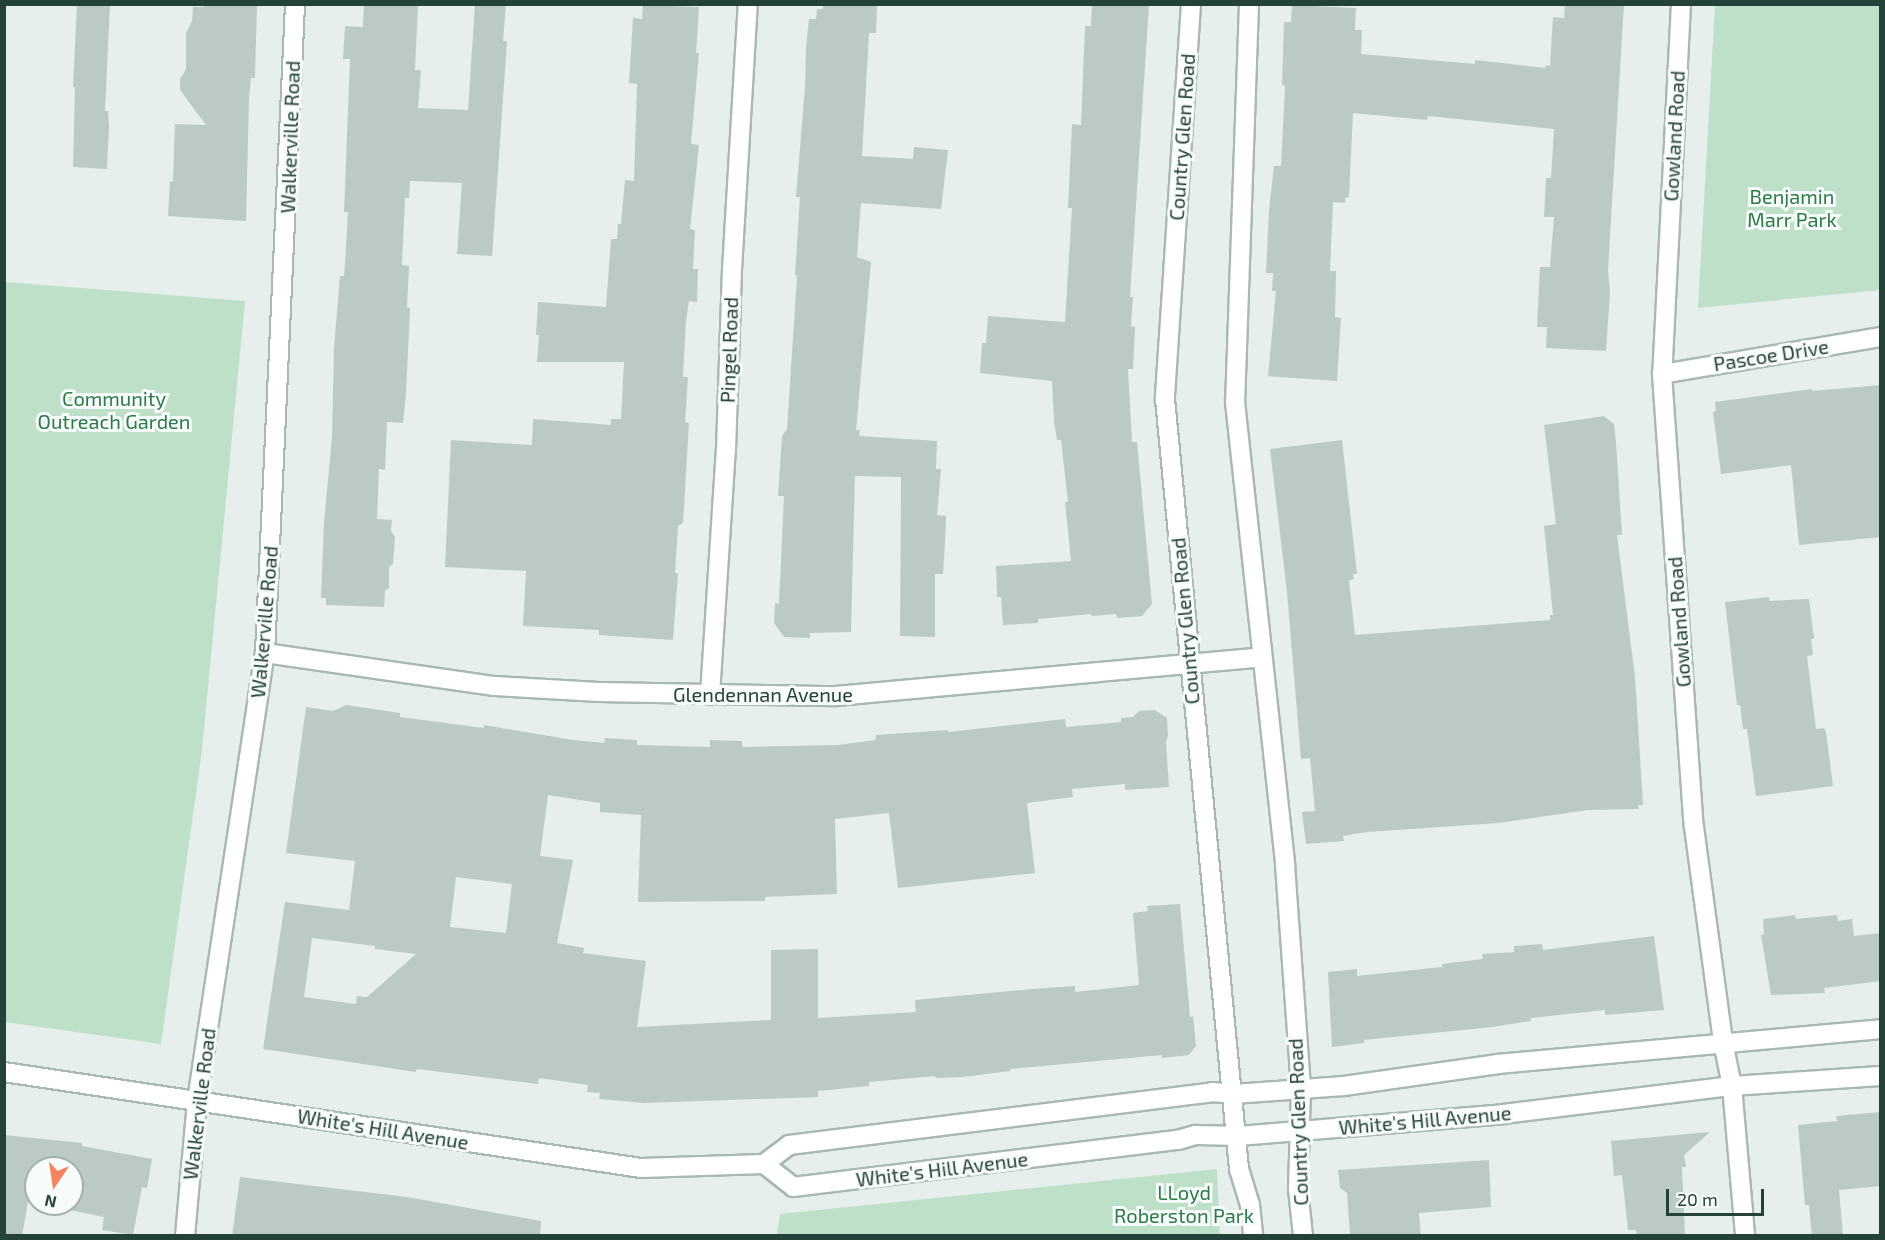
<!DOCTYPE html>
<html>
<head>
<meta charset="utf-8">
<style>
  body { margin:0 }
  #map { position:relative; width:1885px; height:1240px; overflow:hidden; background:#e6efeb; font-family:"Exo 2",sans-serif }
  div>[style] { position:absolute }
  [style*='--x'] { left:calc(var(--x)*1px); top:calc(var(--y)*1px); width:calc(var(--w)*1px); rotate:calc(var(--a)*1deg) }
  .green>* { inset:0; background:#bfe0c8 }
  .building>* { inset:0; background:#bbcac4 }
  .roads { filter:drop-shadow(2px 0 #a8b8b2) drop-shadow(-2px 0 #a8b8b2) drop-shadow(0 2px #a8b8b2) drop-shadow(0 -2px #a8b8b2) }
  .minor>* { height:18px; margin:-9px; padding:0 9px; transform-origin:9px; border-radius:9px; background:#fff }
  span { translate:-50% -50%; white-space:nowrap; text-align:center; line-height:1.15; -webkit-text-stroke:6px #f7fbf9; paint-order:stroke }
  .street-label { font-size:20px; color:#24423a }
  .park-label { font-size:20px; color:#2d7a4b }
  .frame { position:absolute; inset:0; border:6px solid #24423a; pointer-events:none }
  .north { position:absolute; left:24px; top:1156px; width:60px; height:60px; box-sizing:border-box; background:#f7fbf9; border:2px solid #a3b1ad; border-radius:50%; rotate:193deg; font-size:16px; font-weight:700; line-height:24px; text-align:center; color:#24423a }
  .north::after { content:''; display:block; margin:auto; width:21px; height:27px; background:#f4845f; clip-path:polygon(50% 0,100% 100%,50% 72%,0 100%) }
  .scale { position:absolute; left:1666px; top:1189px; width:98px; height:27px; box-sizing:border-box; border:3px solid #24423a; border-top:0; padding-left:8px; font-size:18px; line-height:21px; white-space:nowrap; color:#24423a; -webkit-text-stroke:4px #f7fbf9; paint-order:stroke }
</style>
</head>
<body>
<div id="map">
  <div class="green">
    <div style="clip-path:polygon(1715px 5px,1880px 5px,1880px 290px,1698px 308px)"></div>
    <div style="clip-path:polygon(5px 282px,245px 301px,202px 750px,161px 1044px,5px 1022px)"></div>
    <div style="clip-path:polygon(1217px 1169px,1220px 1235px,777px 1235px,780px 1214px)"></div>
  </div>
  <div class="building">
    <div style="clip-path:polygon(77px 4px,110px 4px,105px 111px,108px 111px,109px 125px,107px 169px,73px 167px,75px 87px,73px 87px)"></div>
    <div style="clip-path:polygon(204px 4px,257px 4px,255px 78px,251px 78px,249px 98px,246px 221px,168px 216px,170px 181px,173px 182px,175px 124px,206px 125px,180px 90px,180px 79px,186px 69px,186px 33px,192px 21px,193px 7px,204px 7px)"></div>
    <div style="clip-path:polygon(364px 4px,418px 4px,415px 70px,421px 70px,418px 108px,468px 110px,475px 4px,506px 4px,503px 41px,507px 41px,492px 256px,457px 254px,462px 183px,410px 181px,409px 198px,405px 198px,402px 265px,409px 266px,407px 307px,410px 308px,406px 394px,403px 423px,387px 422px,385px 470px,379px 469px,377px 519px,392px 520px,391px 531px,395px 537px,393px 564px,389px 567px,389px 588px,385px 591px,384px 607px,326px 605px,326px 598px,321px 598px,324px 523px,332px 437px,334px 348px,340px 276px,344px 276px,345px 263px,348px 212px,344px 212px,350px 59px,343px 59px,345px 26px,363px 27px)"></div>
    <div style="clip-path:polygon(823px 4px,877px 4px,876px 33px,869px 33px,862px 156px,913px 159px,914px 147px,948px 150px,941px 209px,861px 203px,857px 257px,871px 262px,856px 430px,860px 430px,859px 436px,937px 441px,936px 469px,941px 469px,937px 515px,946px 516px,945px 543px,943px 574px,935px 574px,935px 637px,900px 636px,901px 477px,855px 476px,851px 632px,810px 633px,810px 638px,784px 637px,774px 623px,775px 603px,779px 604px,784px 496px,778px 496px,782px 436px,787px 429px,797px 276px,795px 275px,800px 197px,796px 197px,805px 87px,806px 48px,809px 19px,816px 19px,817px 9px,823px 9px)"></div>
    <div style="clip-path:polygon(1092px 4px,1149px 4px,1130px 297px,1133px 297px,1131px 326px,1135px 327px,1133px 369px,1128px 369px,1132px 442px,1137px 442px,1152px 604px,1142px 616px,1117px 618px,1116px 614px,1092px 616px,1091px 614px,1038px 619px,1038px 623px,1003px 625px,1001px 597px,997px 597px,996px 566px,1071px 561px,1065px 502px,1068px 502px,1061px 440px,1057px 440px,1054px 421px,1052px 381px,980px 373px,982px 343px,986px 343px,988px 316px,1065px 322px,1072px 208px,1068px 208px,1072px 124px,1081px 125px,1085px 26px,1091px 26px)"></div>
    <div style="clip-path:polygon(1565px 4px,1624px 4px,1608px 270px,1610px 293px,1606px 351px,1546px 348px,1547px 327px,1537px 327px,1540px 267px,1550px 267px,1554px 217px,1544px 217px,1546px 178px,1551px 178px,1554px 129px,1428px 116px,1427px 120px,1353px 113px,1349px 197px,1345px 198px,1345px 203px,1333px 202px,1330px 271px,1336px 271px,1335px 317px,1341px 318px,1337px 381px,1268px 376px,1276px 291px,1272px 291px,1273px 273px,1266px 273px,1269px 210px,1274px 166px,1281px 166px,1285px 86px,1282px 85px,1284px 22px,1291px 22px,1292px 5px,1356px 8px,1355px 30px,1362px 30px,1361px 54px,1475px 64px,1475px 60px,1545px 68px,1546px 65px,1550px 66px,1553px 17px,1564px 18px)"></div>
    <div style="clip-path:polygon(643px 5px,699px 7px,696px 53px,699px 53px,691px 144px,699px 145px,690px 229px,695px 230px,693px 269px,698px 269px,697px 302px,689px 301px,686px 321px,683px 377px,688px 377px,685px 422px,689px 423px,683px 523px,678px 526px,675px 573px,678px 573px,673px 640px,599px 635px,599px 630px,523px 626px,526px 571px,445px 567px,451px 440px,532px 445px,533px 419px,611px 425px,611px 419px,621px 419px,624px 362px,537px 362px,539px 335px,536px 335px,538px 302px,606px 307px,611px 239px,617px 239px,618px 224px,621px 224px,625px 180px,634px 181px,637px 84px,629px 83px,633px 18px,642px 19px)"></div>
    <div style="clip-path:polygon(1881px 385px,1881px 537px,1799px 545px,1791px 465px,1721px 474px,1713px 412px,1716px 411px,1715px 402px,1812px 389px,1812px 391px)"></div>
    <div style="clip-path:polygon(1604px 416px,1614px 424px,1616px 442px,1622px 535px,1617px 535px,1635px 677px,1643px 805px,1638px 805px,1639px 809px,1588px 810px,1499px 823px,1367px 832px,1343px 836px,1344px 841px,1306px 844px,1302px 812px,1315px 811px,1310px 758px,1301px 759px,1287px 592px,1270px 449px,1342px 440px,1357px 574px,1353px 574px,1354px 579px,1349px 580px,1355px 635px,1550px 620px,1550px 615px,1553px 615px,1544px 526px,1556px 524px,1544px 425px)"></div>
    <div style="clip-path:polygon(1769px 597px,1769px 601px,1809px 599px,1814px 639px,1811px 639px,1813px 655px,1807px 656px,1816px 729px,1824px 728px,1826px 732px,1833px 786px,1756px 796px,1747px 729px,1743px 729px,1740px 705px,1737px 705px,1725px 602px)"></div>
    <div style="clip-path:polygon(evenodd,346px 705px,400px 713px,400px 717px,484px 728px,484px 725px,573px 740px,604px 743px,605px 738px,637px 740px,637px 745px,710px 747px,710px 740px,742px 741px,742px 747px,838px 745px,876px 740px,876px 735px,948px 730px,948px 732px,1065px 719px,1066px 727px,1121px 722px,1121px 718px,1133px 717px,1139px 711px,1155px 710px,1167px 718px,1168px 736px,1166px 742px,1169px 787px,1125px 790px,1125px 784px,1072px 789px,1073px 797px,1027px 803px,1035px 873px,898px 888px,889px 813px,835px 819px,837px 894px,765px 897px,765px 901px,638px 902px,641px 815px,600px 812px,600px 803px,548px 795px,540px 856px,573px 860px,557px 943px,584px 948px,583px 953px,646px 961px,637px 1027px,771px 1020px,771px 950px,818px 949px,818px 1018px,916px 1012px,915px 1000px,1032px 989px,1075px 986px,1075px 992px,1139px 985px,1133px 913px,1148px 911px,1147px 906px,1180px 904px,1190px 1017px,1193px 1016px,1196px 1046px,1189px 1055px,1162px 1058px,1162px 1055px,1010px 1069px,1010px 1071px,963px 1077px,936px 1078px,935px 1076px,869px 1082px,869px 1086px,818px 1091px,818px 1097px,644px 1103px,599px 1099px,600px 1093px,587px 1092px,588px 1085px,539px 1078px,538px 1084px,417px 1069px,416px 1072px,263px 1049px,285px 902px,349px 910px,355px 861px,286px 853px,306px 707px,333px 711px,346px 705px,456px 877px,512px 884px,506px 933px,450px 927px,456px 877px,346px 705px,312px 938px,375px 946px,375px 949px,416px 954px,367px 997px,357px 996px,356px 1004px,304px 997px,312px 938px)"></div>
    <div style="clip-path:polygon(1795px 915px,1796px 919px,1837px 915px,1838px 921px,1852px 919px,1854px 936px,1881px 933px,1881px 981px,1824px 988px,1825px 993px,1771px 995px,1761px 935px,1764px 934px,1763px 919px)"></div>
    <div style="clip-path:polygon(1654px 936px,1664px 1010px,1605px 1015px,1605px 1010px,1531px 1018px,1531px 1021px,1492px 1027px,1364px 1040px,1364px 1043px,1332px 1047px,1328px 972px,1357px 969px,1357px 976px,1442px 967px,1442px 964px,1483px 959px,1482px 954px,1514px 952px,1514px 946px,1542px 944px,1543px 950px)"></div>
    <div style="clip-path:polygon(1881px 1112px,1881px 1186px,1839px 1190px,1843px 1236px,1812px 1236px,1809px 1205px,1805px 1205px,1798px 1125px,1837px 1121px,1836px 1116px)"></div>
    <div style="clip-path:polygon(1710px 1132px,1684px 1155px,1686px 1167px,1682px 1167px,1685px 1236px,1637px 1236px,1636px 1230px,1628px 1230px,1622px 1175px,1614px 1176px,1611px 1141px)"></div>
    <div style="clip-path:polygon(4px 1135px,82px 1143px,82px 1146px,152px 1159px,147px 1188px,142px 1187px,133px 1235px,102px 1230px,104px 1217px,41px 1204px,72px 1204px,72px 1168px,36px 1168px,36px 1203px,28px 1202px,22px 1236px,4px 1236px)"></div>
    <div style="clip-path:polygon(1489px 1160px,1491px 1207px,1419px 1213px,1421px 1236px,1350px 1236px,1347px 1193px,1340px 1188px,1338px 1170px)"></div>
    <div style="clip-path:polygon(240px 1177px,407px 1197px,541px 1221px,540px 1236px,232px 1236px)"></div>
  </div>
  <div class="roads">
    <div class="minor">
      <div style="--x:1191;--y:4;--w:396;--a:93.8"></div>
      <div style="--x:1165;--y:399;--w:774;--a:84.51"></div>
      <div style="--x:1239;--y:1169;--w:38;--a:73"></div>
      <div style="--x:1250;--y:1205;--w:31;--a:84"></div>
      <div style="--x:1249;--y:4;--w:398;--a:92"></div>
      <div style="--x:1235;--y:402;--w:466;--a:83.8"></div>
      <div style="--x:1285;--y:865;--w:224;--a:85.9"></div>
      <div style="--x:1301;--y:1088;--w:101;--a:91.7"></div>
      <div style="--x:1298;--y:1189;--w:47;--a:83.9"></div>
      <div style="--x:1681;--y:4;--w:370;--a:92.9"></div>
      <div style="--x:1662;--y:374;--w:454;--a:86"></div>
      <div style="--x:1694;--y:827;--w:217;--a:82.3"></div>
      <div style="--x:1723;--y:1042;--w:45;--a:78.4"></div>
      <div style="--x:1732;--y:1086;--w:151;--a:85"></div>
      <div style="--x:1662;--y:374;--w:221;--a:-9.6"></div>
      <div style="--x:265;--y:653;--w:232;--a:8.2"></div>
      <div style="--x:495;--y:686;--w:104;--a:3.3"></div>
      <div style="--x:599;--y:692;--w:237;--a:1"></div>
      <div style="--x:836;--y:696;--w:428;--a:-5.2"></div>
      <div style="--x:710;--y:695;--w:246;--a:-86.3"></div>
      <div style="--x:726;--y:450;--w:180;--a:-88.1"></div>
      <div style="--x:732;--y:270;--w:266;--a:-86.6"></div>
      <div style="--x:4;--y:1072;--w:644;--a:8.57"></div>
      <div style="--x:641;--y:1168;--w:123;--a:-1.9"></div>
      <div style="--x:764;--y:1164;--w:31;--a:-37"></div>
      <div style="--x:789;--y:1145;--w:426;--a:-7.1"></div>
      <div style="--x:1212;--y:1092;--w:21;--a:5"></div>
      <div style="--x:1233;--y:1094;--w:111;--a:-4.1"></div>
      <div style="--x:1344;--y:1086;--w:156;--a:-8.1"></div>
      <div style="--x:1498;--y:1064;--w:384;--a:-5.2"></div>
      <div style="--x:764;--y:1164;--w:37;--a:38"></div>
      <div style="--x:793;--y:1187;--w:388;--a:-7"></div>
      <div style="--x:1178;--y:1140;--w:19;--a:-16"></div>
      <div style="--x:1196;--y:1135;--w:42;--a:1.4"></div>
      <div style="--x:1238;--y:1136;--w:266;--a:-4.7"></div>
      <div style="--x:1503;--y:1114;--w:231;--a:-7"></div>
      <div style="--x:1732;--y:1086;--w:148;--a:-3.9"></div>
      <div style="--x:185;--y:1236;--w:136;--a:-84.9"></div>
      <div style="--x:197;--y:1101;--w:453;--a:-81.4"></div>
      <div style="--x:265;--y:653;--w:650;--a:-87.35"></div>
    </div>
  </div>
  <div class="street-label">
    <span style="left:1674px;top:136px;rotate:-87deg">Gowland Road</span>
    <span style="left:290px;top:137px;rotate:-88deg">Walkerville Road</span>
    <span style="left:1182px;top:137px;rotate:-86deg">Country Glen Road</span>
    <span style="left:729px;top:350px;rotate:-88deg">Pingel Road</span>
    <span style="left:1771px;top:355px;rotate:-9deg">Pascoe Drive</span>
    <span style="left:1185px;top:621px;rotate:-95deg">Country Glen Road</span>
    <span style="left:264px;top:622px;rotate:-85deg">Walkerville Road</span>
    <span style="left:1679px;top:622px;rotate:-94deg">Gowland Road</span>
    <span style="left:763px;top:694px">Glendennan Avenue</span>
    <span style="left:199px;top:1104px;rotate:-83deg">Walkerville Road</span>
    <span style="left:1425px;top:1120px;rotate:-5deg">White's Hill Avenue</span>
    <span style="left:1298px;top:1122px;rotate:-92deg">Country Glen Road</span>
    <span style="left:383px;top:1129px;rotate:9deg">White's Hill Avenue</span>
    <span style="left:942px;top:1169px;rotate:-7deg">White's Hill Avenue</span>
  </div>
  <div class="park-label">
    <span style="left:1792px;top:208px">Benjamin<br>Marr Park</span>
    <span style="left:114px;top:410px">Community<br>Outreach Garden</span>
    <span style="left:1184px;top:1204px">LLoyd<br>Roberston Park</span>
  </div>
  <div class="frame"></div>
  <div class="north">N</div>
  <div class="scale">20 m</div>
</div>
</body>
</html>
